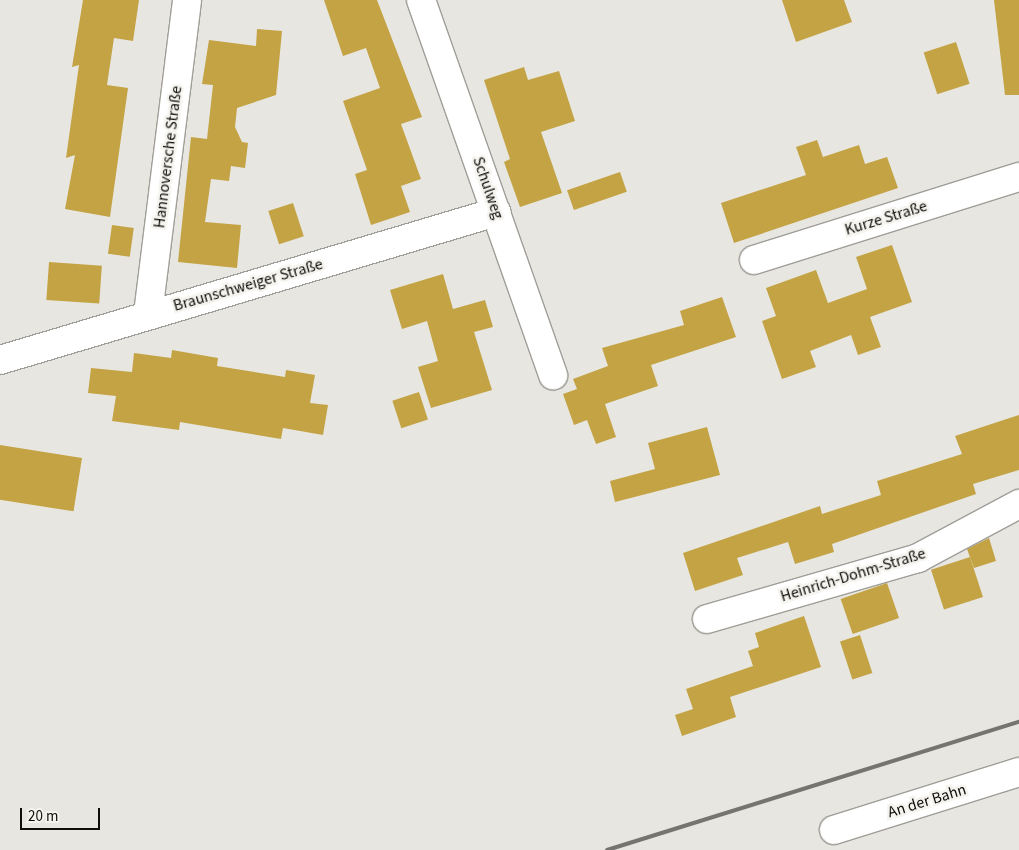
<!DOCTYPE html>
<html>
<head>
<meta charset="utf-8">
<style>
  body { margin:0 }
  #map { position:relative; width:1019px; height:850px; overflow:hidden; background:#e8e6e0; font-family:"Source Sans 3",sans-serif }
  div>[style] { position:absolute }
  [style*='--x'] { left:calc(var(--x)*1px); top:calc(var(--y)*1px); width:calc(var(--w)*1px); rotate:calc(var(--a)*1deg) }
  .building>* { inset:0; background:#c3a344; transform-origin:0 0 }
  .roads { filter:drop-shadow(1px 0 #a09e98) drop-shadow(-1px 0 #a09e98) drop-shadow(0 1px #a09e98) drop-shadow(0 -1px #a09e98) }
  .minor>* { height:28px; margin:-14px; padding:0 14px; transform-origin:14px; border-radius:14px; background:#fff }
  .rail>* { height:4px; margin:-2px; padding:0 2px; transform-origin:2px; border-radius:2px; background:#767470 }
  span { translate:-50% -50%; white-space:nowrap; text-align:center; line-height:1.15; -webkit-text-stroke:5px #f5f3ed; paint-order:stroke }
  .street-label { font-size:16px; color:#0e0d0b }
  .scale { position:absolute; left:20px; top:808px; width:80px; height:22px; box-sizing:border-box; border:2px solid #0e0d0b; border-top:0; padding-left:6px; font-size:15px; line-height:18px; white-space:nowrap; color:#0e0d0b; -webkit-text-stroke:4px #f5f3ed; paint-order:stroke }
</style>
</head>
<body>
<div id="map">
  <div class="building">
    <div style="clip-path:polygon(83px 0,139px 0,133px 41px,114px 38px,107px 85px,128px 88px,110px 217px,65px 209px,75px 155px,66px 158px,79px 65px,72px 67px)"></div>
    <div style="clip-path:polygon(324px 0,377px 0,422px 117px,401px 124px,421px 179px,401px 186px,410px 212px,371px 225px,355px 174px,367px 170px,343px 101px,380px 88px,366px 48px,343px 56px)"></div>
    <div style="clip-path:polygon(782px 0,844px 0,852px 22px,796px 42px)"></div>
    <div style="clip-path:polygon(994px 0,1019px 0,1019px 95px,1005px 95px)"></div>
    <div style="clip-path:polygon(257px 29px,282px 31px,276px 95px,237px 108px,235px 127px,242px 142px,248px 143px,245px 168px,231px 166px,229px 181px,211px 179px,205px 222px,241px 225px,237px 268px,178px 262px,191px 137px,207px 139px,213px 85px,202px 84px,209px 40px,256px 46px)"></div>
    <div style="left:956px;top:42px;width:44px;height:34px;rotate:72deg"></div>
    <div style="clip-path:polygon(524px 67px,528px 80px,559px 71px,575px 121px,541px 132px,562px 193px,520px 207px,504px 162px,510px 159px,484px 80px)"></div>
    <div style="clip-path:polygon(817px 140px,823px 157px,859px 145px,865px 164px,887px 157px,898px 188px,734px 243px,721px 203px,806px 175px,796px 147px)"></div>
    <div style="left:620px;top:172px;width:21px;height:56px;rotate:71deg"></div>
    <div style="left:293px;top:203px;width:35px;height:26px;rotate:72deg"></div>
    <div style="left:112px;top:225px;width:22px;height:29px;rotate:8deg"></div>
    <div style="clip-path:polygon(892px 245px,912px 302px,870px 317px,881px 347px,858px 355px,851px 335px,810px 351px,816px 367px,782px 379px,762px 321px,776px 316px,766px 288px,816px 270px,828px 303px,867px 289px,856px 257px)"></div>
    <div style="left:49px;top:262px;width:53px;height:38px;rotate:4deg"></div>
    <div style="clip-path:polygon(443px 274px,453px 309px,485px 300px,493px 327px,474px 332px,492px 390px,431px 408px,418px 367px,438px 361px,427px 321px,402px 329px,390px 290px)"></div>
    <div style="clip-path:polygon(722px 297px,736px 337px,651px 365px,658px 386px,605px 404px,616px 437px,596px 444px,587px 420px,574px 425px,563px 394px,577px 389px,573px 379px,608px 366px,602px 348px,684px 325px,680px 311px)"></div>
    <div style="clip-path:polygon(172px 350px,218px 358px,217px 366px,285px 377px,286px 370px,315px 375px,310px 403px,328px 405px,323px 435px,283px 428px,281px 439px,180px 422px,179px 430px,112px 421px,116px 396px,88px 393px,91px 368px,132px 372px,134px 353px,171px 358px)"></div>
    <div style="left:419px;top:392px;width:29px;height:28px;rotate:72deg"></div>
    <div style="clip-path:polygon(1019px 415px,1019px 470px,973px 484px,976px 494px,832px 544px,834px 552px,795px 564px,788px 542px,737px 558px,743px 575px,695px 591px,683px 553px,820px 506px,822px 514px,881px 495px,877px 481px,962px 454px,955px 436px)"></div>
    <div style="clip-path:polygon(707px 427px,720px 475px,615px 502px,610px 481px,655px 469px,648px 443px)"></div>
    <div style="left:0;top:445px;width:83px;height:54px;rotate:9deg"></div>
    <div style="clip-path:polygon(989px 538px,996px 561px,974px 568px,967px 549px)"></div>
    <div style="left:970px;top:557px;width:42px;height:41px;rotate:72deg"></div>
    <div style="left:887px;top:583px;width:37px;height:49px;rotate:71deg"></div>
    <div style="clip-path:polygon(804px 616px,821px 667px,730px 697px,736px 717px,682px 736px,675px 715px,693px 709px,686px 689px,753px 666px,748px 651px,759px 647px,755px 633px)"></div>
    <div style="left:860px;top:635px;width:40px;height:21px;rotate:72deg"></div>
  </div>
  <div class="roads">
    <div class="minor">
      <div style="--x:421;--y:0;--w:398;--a:70.6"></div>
      <div style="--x:754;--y:260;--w:278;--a:-17.4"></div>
      <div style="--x:148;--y:314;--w:316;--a:-82.9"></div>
      <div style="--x:0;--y:360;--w:518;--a:-16.61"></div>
      <div style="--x:707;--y:619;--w:220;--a:-16.1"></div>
      <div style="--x:918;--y:558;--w:115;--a:-28.1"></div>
      <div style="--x:834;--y:830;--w:194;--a:-17.4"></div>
    </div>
  </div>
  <div class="rail">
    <div style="--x:607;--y:850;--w:431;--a:-17.3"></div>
  </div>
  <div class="street-label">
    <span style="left:168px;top:157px;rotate:-83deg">Hannoversche Straße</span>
    <span style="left:488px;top:188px;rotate:71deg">Schulweg</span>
    <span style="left:886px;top:218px;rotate:-17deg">Kurze Straße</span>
    <span style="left:248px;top:285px;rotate:-16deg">Braunschweiger Straße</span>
    <span style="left:853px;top:575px;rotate:-17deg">Heinrich-Dohm-Straße</span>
    <span style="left:927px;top:801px;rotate:-17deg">An der Bahn</span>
  </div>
  <div class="scale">20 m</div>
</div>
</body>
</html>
